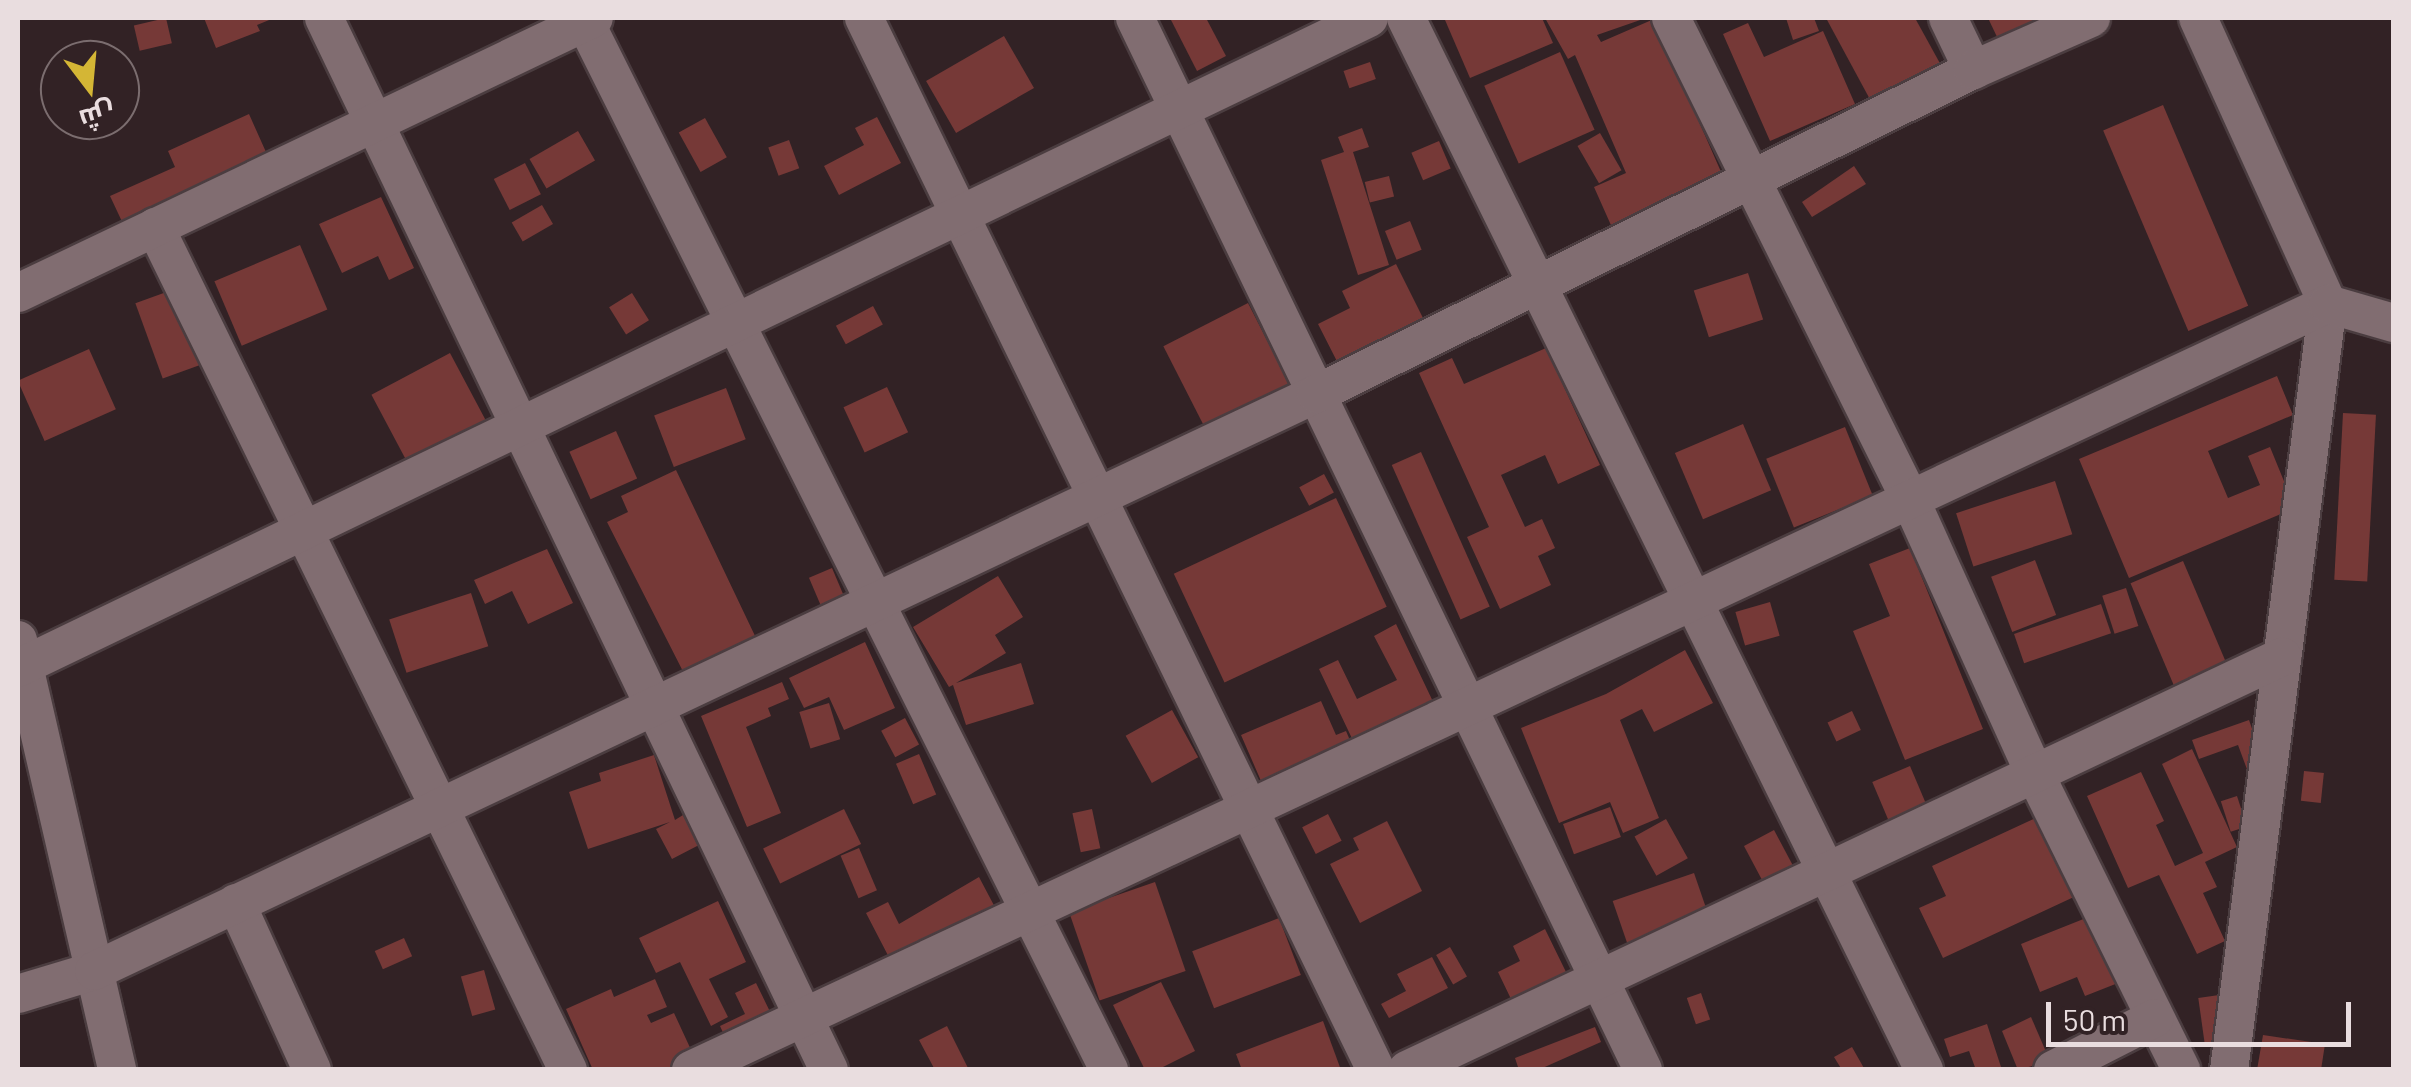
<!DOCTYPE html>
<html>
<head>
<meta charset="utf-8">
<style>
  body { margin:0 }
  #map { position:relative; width:2411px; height:1087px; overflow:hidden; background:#322225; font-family:Barlow,Cairo,sans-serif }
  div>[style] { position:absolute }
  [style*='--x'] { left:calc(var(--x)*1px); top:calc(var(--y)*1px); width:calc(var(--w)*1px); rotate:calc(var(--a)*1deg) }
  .building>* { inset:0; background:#763937; transform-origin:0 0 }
  .roads { filter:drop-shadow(2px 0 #4b3d40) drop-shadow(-2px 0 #4b3d40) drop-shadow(0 2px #4b3d40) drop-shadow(0 -2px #4b3d40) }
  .minor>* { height:38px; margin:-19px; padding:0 19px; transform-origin:19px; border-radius:19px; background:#816d71 }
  span { translate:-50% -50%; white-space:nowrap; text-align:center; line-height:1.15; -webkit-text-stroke:8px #322225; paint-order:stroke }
  .frame { position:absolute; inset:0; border:20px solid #e9dddf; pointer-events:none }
  .north { position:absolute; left:40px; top:40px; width:100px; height:100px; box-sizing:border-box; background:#322225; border:2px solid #7b6d6f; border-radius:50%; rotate:164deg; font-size:28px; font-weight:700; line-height:40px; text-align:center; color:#e9dddf }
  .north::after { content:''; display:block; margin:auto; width:35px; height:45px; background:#d4b635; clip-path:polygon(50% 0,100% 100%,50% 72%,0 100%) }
  .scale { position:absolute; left:2046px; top:1002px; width:305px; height:45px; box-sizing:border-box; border:5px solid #e9dddf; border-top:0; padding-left:12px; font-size:30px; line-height:35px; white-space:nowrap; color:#e9dddf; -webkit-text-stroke:8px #322225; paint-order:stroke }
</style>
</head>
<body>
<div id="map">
  <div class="building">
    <div style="left:166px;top:18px;width:26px;height:33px;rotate:77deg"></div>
    <div style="clip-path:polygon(204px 18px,274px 18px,257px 25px,260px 31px,216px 48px)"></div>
    <div style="clip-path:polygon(1170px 18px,1206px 18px,1226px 56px,1197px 71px)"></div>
    <div style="clip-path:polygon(1450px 18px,1542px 18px,1553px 43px,1470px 78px,1445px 20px)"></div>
    <div style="clip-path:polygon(1545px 18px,1646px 18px,1597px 35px,1601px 42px,1654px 19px,1736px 206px,1614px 232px,1594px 187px,1626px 173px,1575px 55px,1568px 59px)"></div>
    <div style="clip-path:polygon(1786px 18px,1814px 18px,1819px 31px,1793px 40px)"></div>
    <div style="clip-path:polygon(1826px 18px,1915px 18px,1942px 67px,1873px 105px)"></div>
    <div style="clip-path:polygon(1988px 18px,2061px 18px,2008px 60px)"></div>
    <div style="clip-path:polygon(1748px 23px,1764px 57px,1823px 31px,1855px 104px,1770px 141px,1723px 34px)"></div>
    <div style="left:1004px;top:36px;width:60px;height:90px;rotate:60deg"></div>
    <div style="left:1560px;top:52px;width:85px;height:83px;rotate:66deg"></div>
    <div style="left:1370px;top:62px;width:18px;height:28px;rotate:71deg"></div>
    <div style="left:2163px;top:105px;width:218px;height:65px;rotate:67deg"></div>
    <div style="clip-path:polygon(249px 114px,270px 161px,125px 228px,110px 196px,175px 167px,168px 151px)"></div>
    <div style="clip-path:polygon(877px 117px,901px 163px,839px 195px,824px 166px,864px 145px,855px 128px)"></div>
    <div style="left:705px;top:118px;width:45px;height:30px;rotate:61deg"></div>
    <div style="clip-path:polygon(1362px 128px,1369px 147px,1353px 152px,1389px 265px,1358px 275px,1321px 160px,1344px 152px,1338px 137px)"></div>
    <div style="left:578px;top:131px;width:34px;height:56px;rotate:60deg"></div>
    <div style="left:1600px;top:133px;width:43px;height:26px;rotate:60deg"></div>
    <div style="left:789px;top:140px;width:30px;height:22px;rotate:70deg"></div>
    <div style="left:1439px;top:141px;width:30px;height:30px;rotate:67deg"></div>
    <div style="left:525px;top:163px;width:35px;height:35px;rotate:63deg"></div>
    <div style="clip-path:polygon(1854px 166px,1866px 184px,1812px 217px,1802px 202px)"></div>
    <div style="left:1389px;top:176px;width:21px;height:25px;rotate:76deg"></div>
    <div style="clip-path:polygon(381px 197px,414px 268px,389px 280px,378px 256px,342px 273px,319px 224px)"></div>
    <div style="left:542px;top:205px;width:22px;height:35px;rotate:60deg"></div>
    <div style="left:1410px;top:221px;width:31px;height:27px;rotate:68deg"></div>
    <div style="left:300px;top:245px;width:70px;height:93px;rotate:67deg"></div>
    <div style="clip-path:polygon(1396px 264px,1436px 344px,1350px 387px,1318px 324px,1350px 308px,1342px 291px)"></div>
    <div style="left:1748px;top:273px;width:49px;height:57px;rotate:72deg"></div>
    <div style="left:172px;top:290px;width:80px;height:39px;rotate:70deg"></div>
    <div style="left:632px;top:293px;width:32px;height:27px;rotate:58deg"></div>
    <div style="left:1248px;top:303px;width:116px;height:95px;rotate:63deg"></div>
    <div style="left:873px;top:306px;width:21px;height:42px;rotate:62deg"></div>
    <div style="clip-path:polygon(1546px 348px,1600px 465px,1558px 484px,1545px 455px,1501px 475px,1525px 527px,1542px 519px,1555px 548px,1538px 556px,1551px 585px,1500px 609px,1467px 537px,1489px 527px,1419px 373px,1452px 358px,1464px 384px)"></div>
    <div style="left:89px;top:349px;width:66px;height:78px;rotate:66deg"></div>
    <div style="left:450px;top:353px;width:101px;height:89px;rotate:62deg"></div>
    <div style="clip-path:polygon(2277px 376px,2293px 415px,2208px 451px,2228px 498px,2260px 485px,2248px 456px,2270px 447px,2295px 508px,2129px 578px,2079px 459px)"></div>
    <div style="left:887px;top:387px;width:50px;height:48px;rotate:65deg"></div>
    <div style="left:726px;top:388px;width:55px;height:77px;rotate:69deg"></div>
    <div style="left:2343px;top:413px;width:33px;height:167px;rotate:3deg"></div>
    <div style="left:1743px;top:424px;width:72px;height:74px;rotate:67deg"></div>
    <div style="left:1845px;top:427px;width:74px;height:85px;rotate:68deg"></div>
    <div style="left:616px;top:431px;width:52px;height:51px;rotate:66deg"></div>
    <div style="left:1421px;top:452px;width:169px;height:32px;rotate:66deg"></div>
    <div style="clip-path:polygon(676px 470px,767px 661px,695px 695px,607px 522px,628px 512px,621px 496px)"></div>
    <div style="left:1324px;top:474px;width:21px;height:28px;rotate:62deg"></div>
    <div style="left:2055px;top:481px;width:56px;height:104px;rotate:72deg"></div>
    <div style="left:1336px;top:498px;width:120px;height:179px;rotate:65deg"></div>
    <div style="clip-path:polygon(1910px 548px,1983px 729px,1905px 760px,1853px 631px,1890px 616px,1869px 564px)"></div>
    <div style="clip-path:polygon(547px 549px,573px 603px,528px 624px,512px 591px,485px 604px,474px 580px)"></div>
    <div style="left:2035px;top:560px;width:59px;height:47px;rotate:69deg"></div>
    <div style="left:2183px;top:561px;width:114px;height:57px;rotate:67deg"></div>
    <div style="left:832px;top:568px;width:43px;height:25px;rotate:67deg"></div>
    <div style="clip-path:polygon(998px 576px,1023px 617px,995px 635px,1006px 653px,956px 683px,1021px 663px,1034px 704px,966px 725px,953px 685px,949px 687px,913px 627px)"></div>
    <div style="left:2126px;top:588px;width:40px;height:25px;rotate:72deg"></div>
    <div style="left:471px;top:593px;width:56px;height:86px;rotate:72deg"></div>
    <div style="left:1770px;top:602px;width:35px;height:36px;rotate:74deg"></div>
    <div style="left:2101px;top:604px;width:31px;height:92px;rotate:71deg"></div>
    <div style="clip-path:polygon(1396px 624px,1437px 710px,1357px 749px,1319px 669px,1338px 660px,1357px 699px,1397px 680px,1374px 636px)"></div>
    <div style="clip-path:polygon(865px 642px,895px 708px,844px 730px,829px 697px,804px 708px,789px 678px)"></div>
    <div style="clip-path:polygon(1685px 650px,1713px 703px,1654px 732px,1642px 709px,1620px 720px,1659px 818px,1623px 833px,1610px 802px,1559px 823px,1521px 728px,1606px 694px)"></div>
    <div style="clip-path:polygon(782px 682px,789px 699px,768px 708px,771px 716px,746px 727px,781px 813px,747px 827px,701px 716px)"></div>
    <div style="clip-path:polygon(1321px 701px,1336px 735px,1346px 731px,1358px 759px,1268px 797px,1241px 735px)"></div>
    <div style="left:829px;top:703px;width:38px;height:31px;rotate:73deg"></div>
    <div style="left:1172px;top:710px;width:54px;height:53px;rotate:61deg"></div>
    <div style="left:1852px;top:711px;width:21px;height:27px;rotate:65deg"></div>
    <div style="left:905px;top:718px;width:30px;height:27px;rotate:62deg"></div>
    <div style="clip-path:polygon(2249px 720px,2265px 766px,2248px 772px,2238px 745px,2199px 759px,2192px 740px)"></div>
    <div style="clip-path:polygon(2192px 749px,2237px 847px,2205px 862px,2217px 887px,2203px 893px,2225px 941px,2197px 954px,2159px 875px,2128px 888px,2087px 796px,2141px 772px,2164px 821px,2156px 825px,2175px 866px,2203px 853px,2162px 764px)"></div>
    <div style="left:919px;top:754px;width:44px;height:25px;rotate:67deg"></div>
    <div style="clip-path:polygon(654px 755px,675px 820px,683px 815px,699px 845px,672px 859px,656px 829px,670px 822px,588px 849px,569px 792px,601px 781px,599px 773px)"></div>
    <div style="left:1910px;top:766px;width:58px;height:41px;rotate:67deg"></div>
    <div style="left:2304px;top:771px;width:20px;height:30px;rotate:6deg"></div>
    <div style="left:2237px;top:796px;width:32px;height:17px;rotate:72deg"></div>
    <div style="left:1610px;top:807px;width:32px;height:50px;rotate:70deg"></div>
    <div style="left:844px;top:809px;width:39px;height:90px;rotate:64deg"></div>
    <div style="left:1092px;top:809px;width:40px;height:20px;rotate:78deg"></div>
    <div style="left:1328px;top:814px;width:30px;height:29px;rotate:63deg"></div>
    <div style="clip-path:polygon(2038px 817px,2076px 896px,1943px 958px,1919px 908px,1946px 896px,1932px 866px)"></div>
    <div style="left:1666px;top:819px;width:45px;height:36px;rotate:61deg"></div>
    <div style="clip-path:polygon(1387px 821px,1422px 891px,1360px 923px,1330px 864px,1359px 850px,1353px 838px)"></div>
    <div style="left:1774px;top:830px;width:45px;height:34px;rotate:62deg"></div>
    <div style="left:859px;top:848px;width:46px;height:20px;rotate:67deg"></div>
    <div style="left:1694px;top:873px;width:50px;height:86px;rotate:71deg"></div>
    <div style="clip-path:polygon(979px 877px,998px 913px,894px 967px,866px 913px,888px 902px,899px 924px)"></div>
    <div style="left:1155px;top:882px;width:94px;height:91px;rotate:71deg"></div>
    <div style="clip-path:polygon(718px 901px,746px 962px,709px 979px,728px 1017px,711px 1026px,680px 962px,656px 973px,639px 938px)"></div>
    <div style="clip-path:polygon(2091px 916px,2118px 983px,2085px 996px,2077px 977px,2040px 992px,2021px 944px)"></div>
    <div style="left:1279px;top:918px;width:61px;height:93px;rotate:69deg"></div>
    <div style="clip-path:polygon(1545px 929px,1566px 972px,1511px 999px,1498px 972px,1520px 961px,1513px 946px)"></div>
    <div style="left:404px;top:938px;width:20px;height:32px;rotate:66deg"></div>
    <div style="left:1450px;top:947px;width:34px;height:16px;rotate:60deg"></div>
    <div style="clip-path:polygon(1432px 957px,1448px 988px,1389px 1018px,1381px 1004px,1406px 991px,1397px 974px)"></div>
    <div style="left:484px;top:970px;width:41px;height:24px;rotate:74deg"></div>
    <div style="clip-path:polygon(655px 979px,667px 1007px,647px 1015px,651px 1023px,674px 1013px,699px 1067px,593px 1070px,566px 1009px,611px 989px,614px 997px)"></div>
    <div style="clip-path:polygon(1161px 982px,1195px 1051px,1157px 1070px,1145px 1070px,1113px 1005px)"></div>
    <div style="clip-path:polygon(756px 983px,778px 1028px,731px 1050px,720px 1026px,745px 1014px,735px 993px)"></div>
    <div style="left:1701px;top:993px;width:28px;height:15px;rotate:71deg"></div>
    <div style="left:2226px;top:994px;width:49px;height:28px;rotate:82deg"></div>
    <div style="clip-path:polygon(2031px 1017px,2050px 1061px,2018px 1070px,2002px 1031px)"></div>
    <div style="clip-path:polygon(1323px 1021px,1341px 1070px,1242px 1070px,1236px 1054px)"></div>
    <div style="clip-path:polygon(1987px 1024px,2002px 1070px,1976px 1070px,1969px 1051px,1950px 1057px,1944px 1039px)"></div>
    <div style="clip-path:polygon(947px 1026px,969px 1070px,935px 1070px,919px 1040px)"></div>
    <div style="clip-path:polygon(1595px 1027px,1601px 1042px,1538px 1070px,1519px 1070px,1515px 1058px)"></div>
    <div style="clip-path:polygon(2263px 1035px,2325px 1044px,2321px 1070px,2257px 1070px)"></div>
    <div style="clip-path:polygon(1852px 1047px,1865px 1070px,1842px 1070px,1834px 1057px)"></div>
  </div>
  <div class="roads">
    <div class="minor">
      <div style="--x:324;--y:18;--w:1167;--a:64.36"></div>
      <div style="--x:864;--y:18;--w:1170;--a:64.05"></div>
      <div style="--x:1135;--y:18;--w:1168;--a:64.22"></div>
      <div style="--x:1406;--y:18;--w:1173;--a:63.78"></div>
      <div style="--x:1671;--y:18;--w:537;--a:63.58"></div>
      <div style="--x:1910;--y:499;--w:302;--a:65.6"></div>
      <div style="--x:2035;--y:774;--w:330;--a:63.7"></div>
      <div style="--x:1948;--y:18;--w:58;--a:64.3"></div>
      <div style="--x:2198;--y:18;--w:314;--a:65.6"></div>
      <div style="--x:2328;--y:304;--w:772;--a:97.36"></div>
      <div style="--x:585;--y:22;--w:1172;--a:63.43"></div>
      <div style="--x:155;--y:227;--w:939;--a:63.9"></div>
      <div style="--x:18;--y:293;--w:638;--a:-25.52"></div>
      <div style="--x:18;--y:640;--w:441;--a:77"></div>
      <div style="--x:18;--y:668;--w:1499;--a:-25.69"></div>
      <div style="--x:236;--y:903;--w:183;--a:65.5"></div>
      <div style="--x:18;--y:994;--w:79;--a:-16.8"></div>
      <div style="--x:94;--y:971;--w:1351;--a:-25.28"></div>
      <div style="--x:1316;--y:394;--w:733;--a:-26.25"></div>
      <div style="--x:1973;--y:70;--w:129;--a:-23.8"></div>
      <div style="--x:691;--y:1070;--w:1807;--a:-25.08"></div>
      <div style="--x:2328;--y:304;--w:69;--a:16.1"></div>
      <div style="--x:1407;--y:1070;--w:968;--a:-25.27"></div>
      <div style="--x:2053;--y:1070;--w:114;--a:-27"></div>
    </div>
  </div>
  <div class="frame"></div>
  <div class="north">ش</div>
  <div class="scale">50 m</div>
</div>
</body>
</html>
